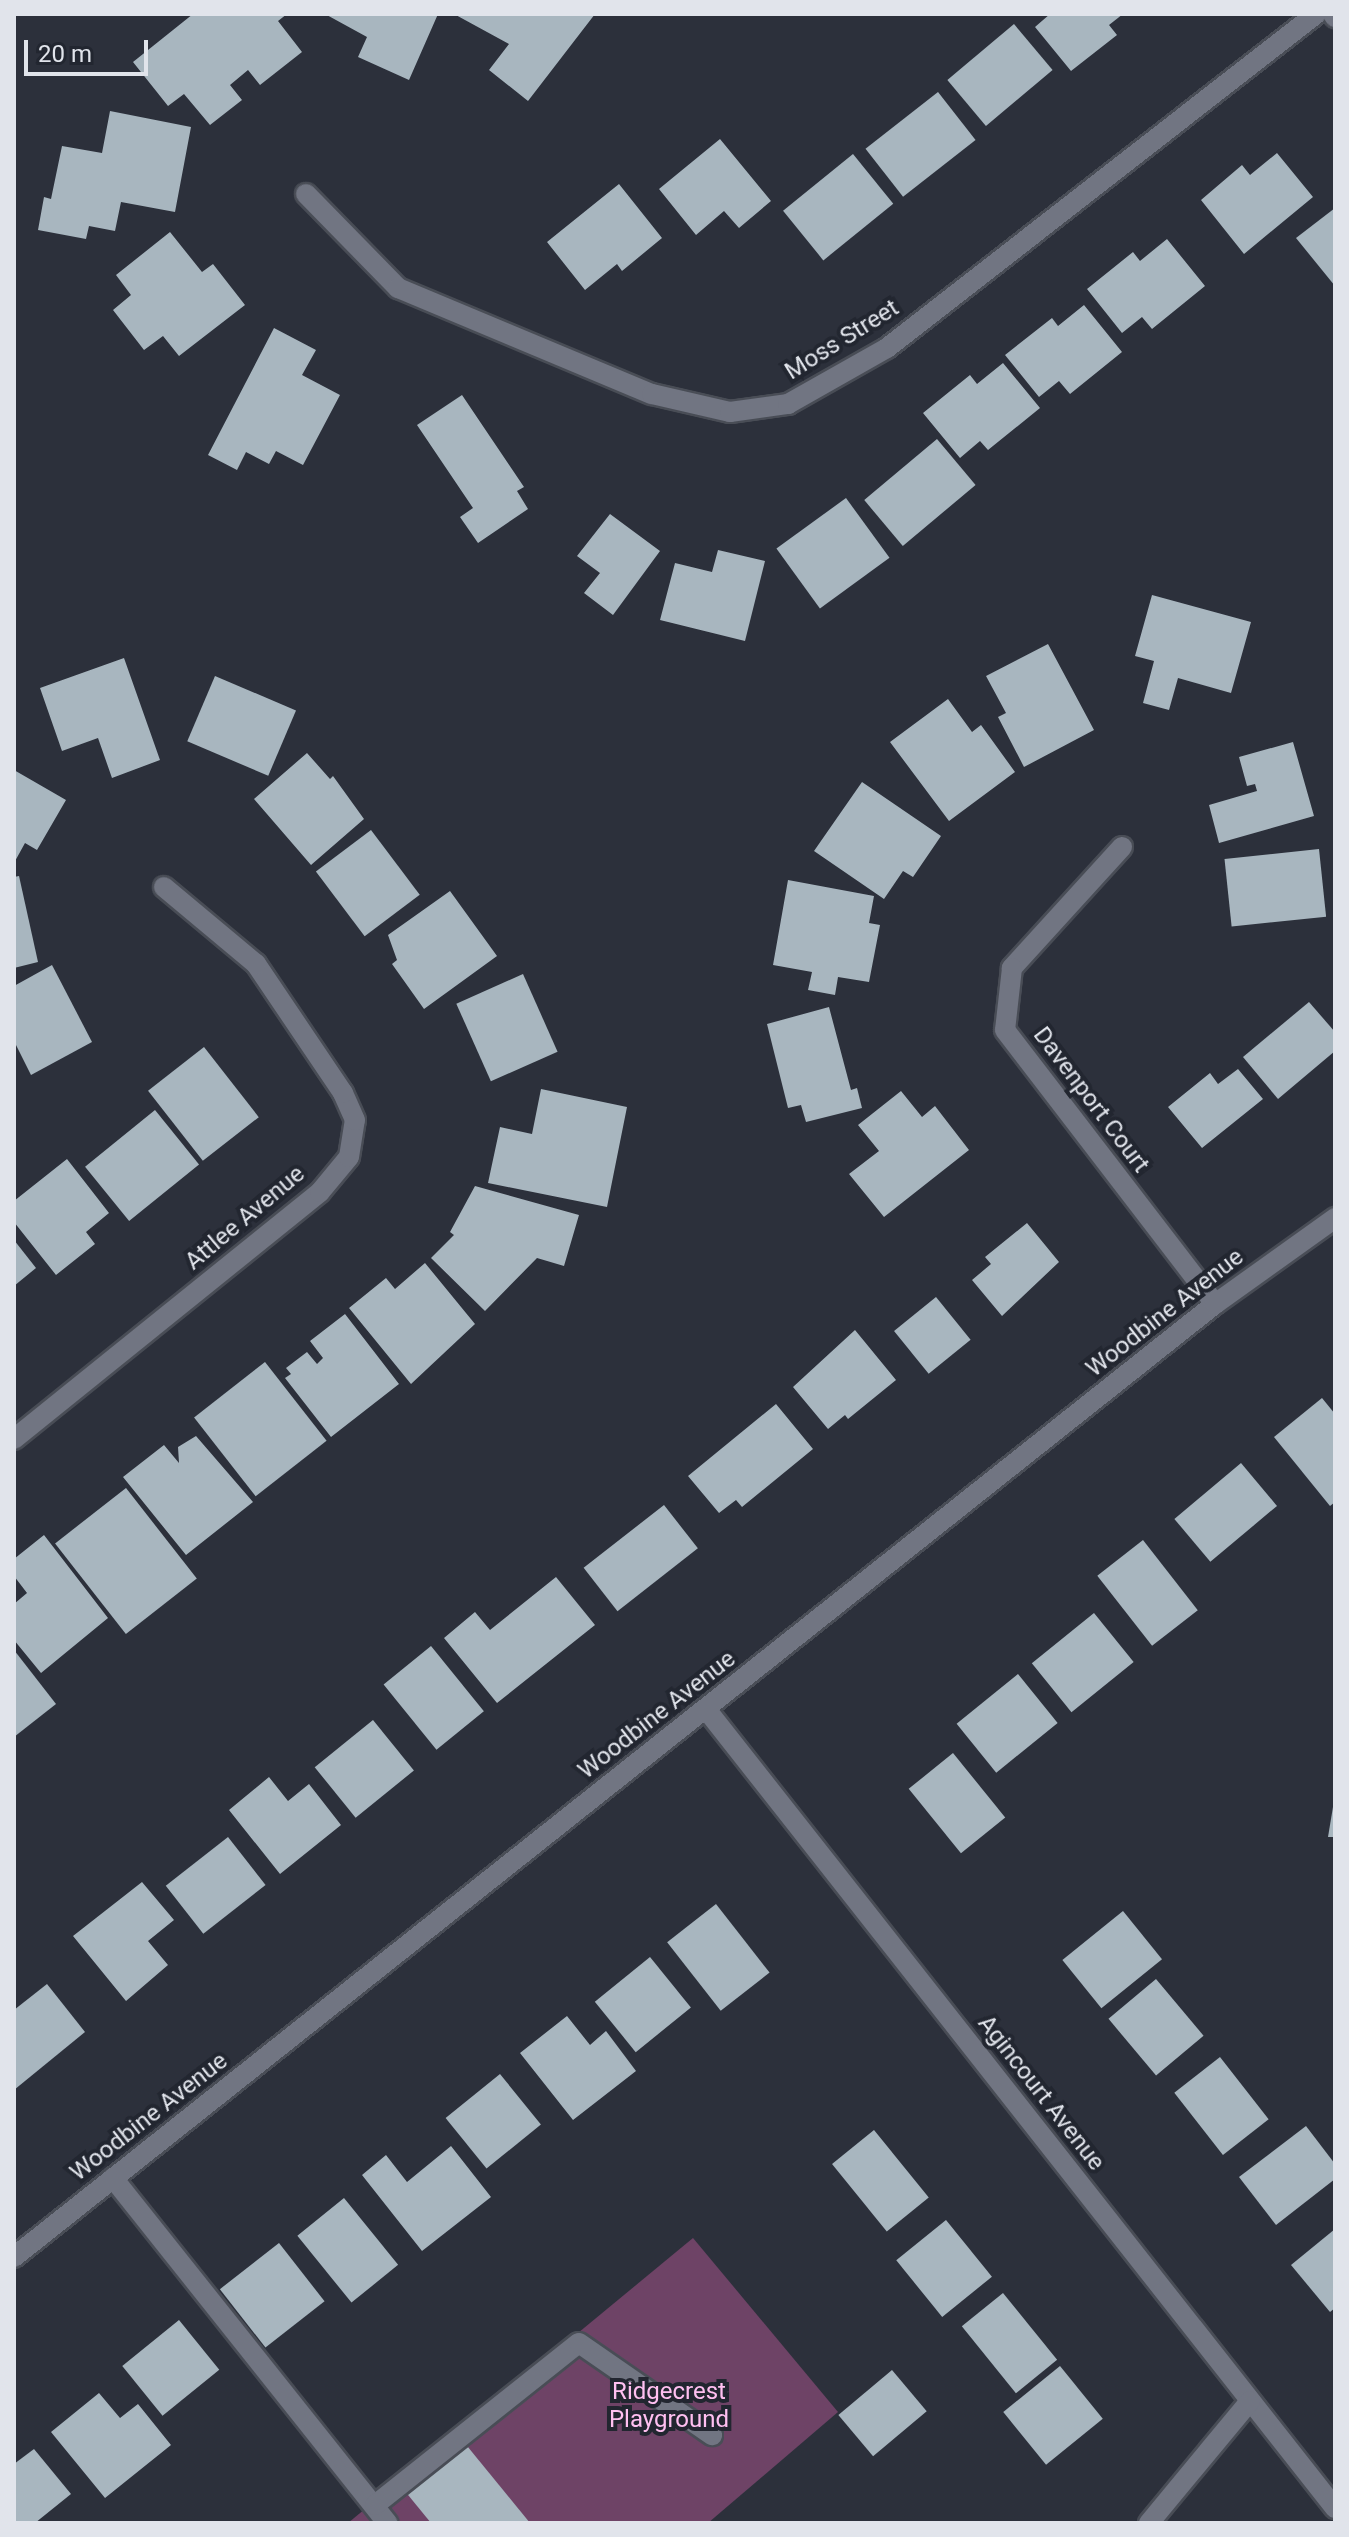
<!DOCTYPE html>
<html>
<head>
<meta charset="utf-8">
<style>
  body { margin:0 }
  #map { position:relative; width:1349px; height:2537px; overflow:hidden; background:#2c303b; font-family:Roboto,sans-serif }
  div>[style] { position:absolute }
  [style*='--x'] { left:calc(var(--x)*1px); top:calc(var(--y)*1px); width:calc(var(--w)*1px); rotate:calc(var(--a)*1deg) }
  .green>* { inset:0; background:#6e4366 }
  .building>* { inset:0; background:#a8b6bf; transform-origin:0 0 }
  .roads { filter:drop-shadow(2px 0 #494d56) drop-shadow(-2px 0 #494d56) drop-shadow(0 2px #494d56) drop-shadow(0 -2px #494d56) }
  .minor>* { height:20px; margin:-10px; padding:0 10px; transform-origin:10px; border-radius:10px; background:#717582 }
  span { translate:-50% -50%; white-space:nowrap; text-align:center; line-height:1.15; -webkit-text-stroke:8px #222630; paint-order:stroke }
  .street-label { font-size:24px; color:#e1e4eb }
  .park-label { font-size:24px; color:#ffc0f1 }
  .frame { position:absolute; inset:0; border:16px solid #e1e4eb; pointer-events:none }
  .scale { position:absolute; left:24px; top:40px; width:124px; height:36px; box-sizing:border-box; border:4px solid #e1e4eb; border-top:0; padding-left:10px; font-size:24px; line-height:28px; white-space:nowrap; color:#e1e4eb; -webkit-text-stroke:6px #222630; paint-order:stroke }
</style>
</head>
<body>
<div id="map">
  <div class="green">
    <div style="clip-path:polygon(693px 2238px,838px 2412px,708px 2523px,348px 2523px)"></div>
  </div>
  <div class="building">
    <div style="clip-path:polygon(193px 14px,287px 14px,278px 21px,302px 52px,260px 85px,248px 70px,230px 85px,242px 100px,210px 125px,184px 94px,168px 106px,133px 62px)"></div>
    <div style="clip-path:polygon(325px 14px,438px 14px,409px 80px,358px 57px,367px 37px)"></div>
    <div style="clip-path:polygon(454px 14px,595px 14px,528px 101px,489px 70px,509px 44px)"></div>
    <div style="clip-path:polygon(1050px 14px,1123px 14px,1109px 25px,1117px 35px,1071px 71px,1035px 27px)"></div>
    <div style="left:1014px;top:24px;width:60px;height:87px;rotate:50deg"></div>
    <div style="left:938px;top:92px;width:61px;height:92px;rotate:52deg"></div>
    <div style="clip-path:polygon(110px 111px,191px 127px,175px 212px,121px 202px,115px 231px,89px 226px,86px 239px,38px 230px,44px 197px,51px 199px,62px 146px,102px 153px)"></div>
    <div style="clip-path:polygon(720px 139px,771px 201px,739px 228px,724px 211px,696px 235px,659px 189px)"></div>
    <div style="clip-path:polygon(1277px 153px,1313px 197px,1244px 254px,1201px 200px,1242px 165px,1250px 175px)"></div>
    <div style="left:853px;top:154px;width:64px;height:90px;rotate:51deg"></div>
    <div style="clip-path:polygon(619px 184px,662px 238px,622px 271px,617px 264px,585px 290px,547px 242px)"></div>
    <div style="clip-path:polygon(1335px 208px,1335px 286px,1296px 238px)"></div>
    <div style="clip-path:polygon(170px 232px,202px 272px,213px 264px,245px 305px,179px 356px,163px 336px,144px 350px,113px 310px,131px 295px,116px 275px)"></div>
    <div style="clip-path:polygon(1167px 239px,1205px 286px,1152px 329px,1142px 317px,1122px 333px,1087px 289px,1133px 252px,1140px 261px)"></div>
    <div style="clip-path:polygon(1084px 305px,1122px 352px,1070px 394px,1059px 381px,1039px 397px,1005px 355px,1052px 318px,1058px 326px)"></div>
    <div style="clip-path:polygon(274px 328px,316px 350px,302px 375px,340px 395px,303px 465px,276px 451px,269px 464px,246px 452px,237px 470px,208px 455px)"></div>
    <div style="clip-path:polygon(1003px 363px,1040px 408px,988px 450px,980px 441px,960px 458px,923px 413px,970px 375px,977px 384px)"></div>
    <div style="clip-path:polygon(462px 395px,524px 487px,517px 491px,528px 509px,478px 543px,460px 517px,473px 508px,417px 425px)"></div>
    <div style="left:937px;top:439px;width:60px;height:95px;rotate:50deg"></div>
    <div style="left:846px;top:498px;width:74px;height:86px;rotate:54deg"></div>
    <div style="clip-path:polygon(610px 514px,660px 551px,613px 615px,584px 593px,600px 573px,577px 556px)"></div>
    <div style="clip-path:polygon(718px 550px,765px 561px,745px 641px,660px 620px,675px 563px,712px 572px)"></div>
    <div style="clip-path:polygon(1152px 595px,1251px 622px,1231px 693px,1178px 678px,1169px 710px,1143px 703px,1154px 661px,1135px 656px)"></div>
    <div style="clip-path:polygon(1048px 644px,1094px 730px,1024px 767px,998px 717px,1006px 713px,986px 676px)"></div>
    <div style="clip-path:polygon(124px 658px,160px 760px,112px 778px,98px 738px,62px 751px,40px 688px)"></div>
    <div style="left:215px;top:676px;width:88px;height:71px;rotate:23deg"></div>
    <div style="clip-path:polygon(948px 699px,972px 732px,981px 725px,1015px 772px,949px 821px,890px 742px)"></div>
    <div style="clip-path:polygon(1293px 742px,1314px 816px,1219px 843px,1209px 805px,1257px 791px,1255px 784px,1247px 786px,1239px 757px)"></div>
    <div style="clip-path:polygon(307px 753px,330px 779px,333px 776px,364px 819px,311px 865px,254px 799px)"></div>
    <div style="clip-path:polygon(14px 770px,66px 800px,37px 850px,25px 843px,14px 863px)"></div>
    <div style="clip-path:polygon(862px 782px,941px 836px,913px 877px,903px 871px,884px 899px,814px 851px)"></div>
    <div style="left:371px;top:830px;width:81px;height:69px;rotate:53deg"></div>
    <div style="left:1319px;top:849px;width:68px;height:95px;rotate:84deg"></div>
    <div style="clip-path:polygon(19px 876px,38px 962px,14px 968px,14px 877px)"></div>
    <div style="clip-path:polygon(788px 880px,874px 896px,869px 923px,880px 925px,869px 982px,838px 977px,835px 995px,808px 990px,812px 972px,773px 965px)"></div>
    <div style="clip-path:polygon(450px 891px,497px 956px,424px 1009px,392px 964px,397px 960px,388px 935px)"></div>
    <div style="clip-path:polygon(52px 965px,92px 1042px,31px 1075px,14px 1041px,14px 986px)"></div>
    <div style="left:523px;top:974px;width:85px;height:73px;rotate:66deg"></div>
    <div style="clip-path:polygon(1309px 1002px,1335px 1032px,1335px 1051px,1278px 1099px,1243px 1057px)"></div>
    <div style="clip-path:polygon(829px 1007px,851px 1090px,857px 1088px,862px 1108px,806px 1122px,801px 1105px,788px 1108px,767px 1024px)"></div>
    <div style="left:204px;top:1047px;width:89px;height:71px;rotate:52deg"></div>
    <div style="clip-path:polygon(1238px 1069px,1263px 1099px,1202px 1148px,1168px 1107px,1210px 1073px,1218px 1084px)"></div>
    <div style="clip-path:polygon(541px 1089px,627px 1107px,607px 1207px,488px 1183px,500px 1127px,532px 1134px)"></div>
    <div style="clip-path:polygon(901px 1091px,922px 1117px,935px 1106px,969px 1150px,884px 1217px,849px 1174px,879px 1151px,858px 1125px)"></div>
    <div style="left:155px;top:1110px;width:70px;height:90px;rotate:51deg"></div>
    <div style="clip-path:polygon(67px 1159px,109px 1213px,86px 1232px,95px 1244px,56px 1275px,14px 1222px,14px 1201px)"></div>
    <div style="clip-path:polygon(475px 1186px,579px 1215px,564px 1266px,537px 1258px,485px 1311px,431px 1258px,454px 1235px,450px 1232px)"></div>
    <div style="clip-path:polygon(1027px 1223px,1059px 1262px,1002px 1316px,972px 1280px,991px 1264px,985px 1257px)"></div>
    <div style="clip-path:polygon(14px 1240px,36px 1268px,14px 1286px)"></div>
    <div style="clip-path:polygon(425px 1263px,475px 1324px,411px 1384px,349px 1308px,386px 1278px,395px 1289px)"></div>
    <div style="left:936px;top:1297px;width:55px;height:54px;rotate:51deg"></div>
    <div style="clip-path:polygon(345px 1314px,399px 1384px,331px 1437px,285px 1378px,291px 1374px,286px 1368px,307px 1352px,317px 1364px,323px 1358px,310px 1341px)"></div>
    <div style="clip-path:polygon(855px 1330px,896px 1380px,848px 1419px,845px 1415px,828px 1429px,793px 1387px)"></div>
    <div style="left:265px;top:1362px;width:100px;height:90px;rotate:52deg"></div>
    <div style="clip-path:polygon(1322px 1398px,1335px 1414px,1335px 1502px,1330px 1506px,1274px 1437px)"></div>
    <div style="clip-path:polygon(776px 1404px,813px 1449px,742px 1507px,736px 1500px,719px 1513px,688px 1476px)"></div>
    <div style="clip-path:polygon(196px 1436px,253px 1502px,186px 1555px,123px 1477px,164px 1445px,179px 1463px,178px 1447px)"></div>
    <div style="left:1241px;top:1463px;width:56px;height:87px;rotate:50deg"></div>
    <div style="left:126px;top:1488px;width:115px;height:90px;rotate:52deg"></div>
    <div style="left:664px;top:1505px;width:55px;height:102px;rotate:52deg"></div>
    <div style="clip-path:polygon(44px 1535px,108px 1618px,41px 1673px,14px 1640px,14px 1604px,27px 1593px,14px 1576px,14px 1559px)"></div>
    <div style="left:1143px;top:1540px;width:89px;height:58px;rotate:52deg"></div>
    <div style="clip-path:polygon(556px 1577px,595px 1625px,497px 1703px,444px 1638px,475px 1612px,490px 1630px)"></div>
    <div style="left:1094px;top:1613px;width:63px;height:80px;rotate:51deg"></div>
    <div style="left:431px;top:1646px;width:84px;height:61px;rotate:51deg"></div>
    <div style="clip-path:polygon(14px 1650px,56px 1704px,14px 1737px)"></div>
    <div style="left:1018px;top:1674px;width:63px;height:79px;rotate:51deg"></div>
    <div style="left:373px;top:1720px;width:65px;height:75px;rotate:51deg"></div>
    <div style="left:953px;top:1753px;width:83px;height:57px;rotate:51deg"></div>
    <div style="clip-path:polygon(269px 1777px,288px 1801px,309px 1784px,341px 1825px,280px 1874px,229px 1810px)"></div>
    <div style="clip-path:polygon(1335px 1795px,1335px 1837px,1328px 1837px)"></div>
    <div style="left:228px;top:1837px;width:61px;height:79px;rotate:52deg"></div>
    <div style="clip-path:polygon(142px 1882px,174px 1920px,148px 1941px,168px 1965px,126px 2001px,73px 1936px)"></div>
    <div style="left:716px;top:1904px;width:87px;height:62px;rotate:52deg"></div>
    <div style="left:1123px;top:1911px;width:62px;height:78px;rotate:51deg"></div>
    <div style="left:650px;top:1957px;width:65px;height:71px;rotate:51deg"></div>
    <div style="left:1156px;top:1979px;width:74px;height:62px;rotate:50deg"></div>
    <div style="clip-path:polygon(47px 1984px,85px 2032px,14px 2090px,14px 2010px)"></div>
    <div style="clip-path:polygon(567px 2016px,590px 2045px,606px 2031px,636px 2071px,573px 2120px,520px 2053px)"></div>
    <div style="left:1220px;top:2057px;width:79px;height:58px;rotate:52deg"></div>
    <div style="left:500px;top:2074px;width:65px;height:70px;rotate:51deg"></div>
    <div style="clip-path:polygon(1306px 2126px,1335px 2164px,1335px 2179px,1276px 2225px,1239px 2177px)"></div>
    <div style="left:874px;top:2130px;width:87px;height:54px;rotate:51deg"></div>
    <div style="clip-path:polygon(451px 2146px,491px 2197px,422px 2251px,362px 2175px,386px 2155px,407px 2182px)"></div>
    <div style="left:344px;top:2198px;width:86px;height:60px;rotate:51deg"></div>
    <div style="left:946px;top:2220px;width:73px;height:64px;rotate:51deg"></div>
    <div style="clip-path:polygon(1335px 2229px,1335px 2308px,1330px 2312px,1291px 2265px)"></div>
    <div style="left:279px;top:2243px;width:74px;height:75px;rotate:52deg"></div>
    <div style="left:1003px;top:2293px;width:86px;height:53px;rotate:51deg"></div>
    <div style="left:179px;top:2320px;width:64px;height:73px;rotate:51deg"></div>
    <div style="left:1060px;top:2366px;width:68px;height:73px;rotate:51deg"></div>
    <div style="left:892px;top:2370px;width:54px;height:70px;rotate:50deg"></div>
    <div style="clip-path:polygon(99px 2393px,120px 2418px,138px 2404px,171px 2445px,105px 2498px,51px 2432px)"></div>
    <div style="clip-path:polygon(463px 2441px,530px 2523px,431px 2523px,404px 2490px)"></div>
    <div style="clip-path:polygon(34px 2449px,71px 2494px,35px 2523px,14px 2523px,14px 2464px)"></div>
  </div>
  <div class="roads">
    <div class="minor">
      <div style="--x:1333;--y:14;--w:4;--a:56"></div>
      <div style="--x:306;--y:194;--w:132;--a:45.6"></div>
      <div style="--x:398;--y:288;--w:275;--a:22.7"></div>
      <div style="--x:652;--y:394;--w:80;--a:13"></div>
      <div style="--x:730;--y:412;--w:59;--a:-7.9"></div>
      <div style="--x:788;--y:404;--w:114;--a:-29.5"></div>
      <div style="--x:887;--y:348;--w:544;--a:-37.9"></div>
      <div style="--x:1122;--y:847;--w:164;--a:132.3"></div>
      <div style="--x:1012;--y:968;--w:62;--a:96.4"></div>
      <div style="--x:1005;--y:1030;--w:345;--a:52.5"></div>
      <div style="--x:14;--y:1439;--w:393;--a:-38.9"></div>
      <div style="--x:320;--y:1192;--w:45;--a:-50.4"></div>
      <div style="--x:349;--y:1157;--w:37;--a:-81"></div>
      <div style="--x:355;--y:1120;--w:30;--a:-114"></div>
      <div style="--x:343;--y:1093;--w:156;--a:-124"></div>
      <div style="--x:256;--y:964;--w:120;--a:-140.1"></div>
      <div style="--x:706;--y:1709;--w:1017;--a:51.79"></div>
      <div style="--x:113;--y:2178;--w:441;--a:51.5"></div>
      <div style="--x:14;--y:2257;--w:1533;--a:-38.43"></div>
      <div style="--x:1215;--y:1304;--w:148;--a:-35.6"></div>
      <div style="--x:375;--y:2505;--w:260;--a:-38.5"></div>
      <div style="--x:579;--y:2343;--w:162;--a:34.7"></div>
      <div style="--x:1149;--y:2523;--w:158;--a:-50.4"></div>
    </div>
  </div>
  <div class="street-label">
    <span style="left:842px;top:340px;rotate:-32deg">Moss Street</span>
    <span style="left:1091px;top:1100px;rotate:53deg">Davenport Court</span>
    <span style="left:245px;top:1218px;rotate:-40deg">Attlee Avenue</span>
    <span style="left:1165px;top:1313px;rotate:-38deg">Woodbine Avenue</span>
    <span style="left:657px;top:1715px;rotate:-38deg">Woodbine Avenue</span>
    <span style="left:1041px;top:2093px;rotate:52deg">Agincourt Avenue</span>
    <span style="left:149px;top:2117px;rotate:-38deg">Woodbine Avenue</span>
  </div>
  <div class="park-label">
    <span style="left:669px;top:2406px">Ridgecrest<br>Playground</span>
  </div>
  <div class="frame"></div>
  <div class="scale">20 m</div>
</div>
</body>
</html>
